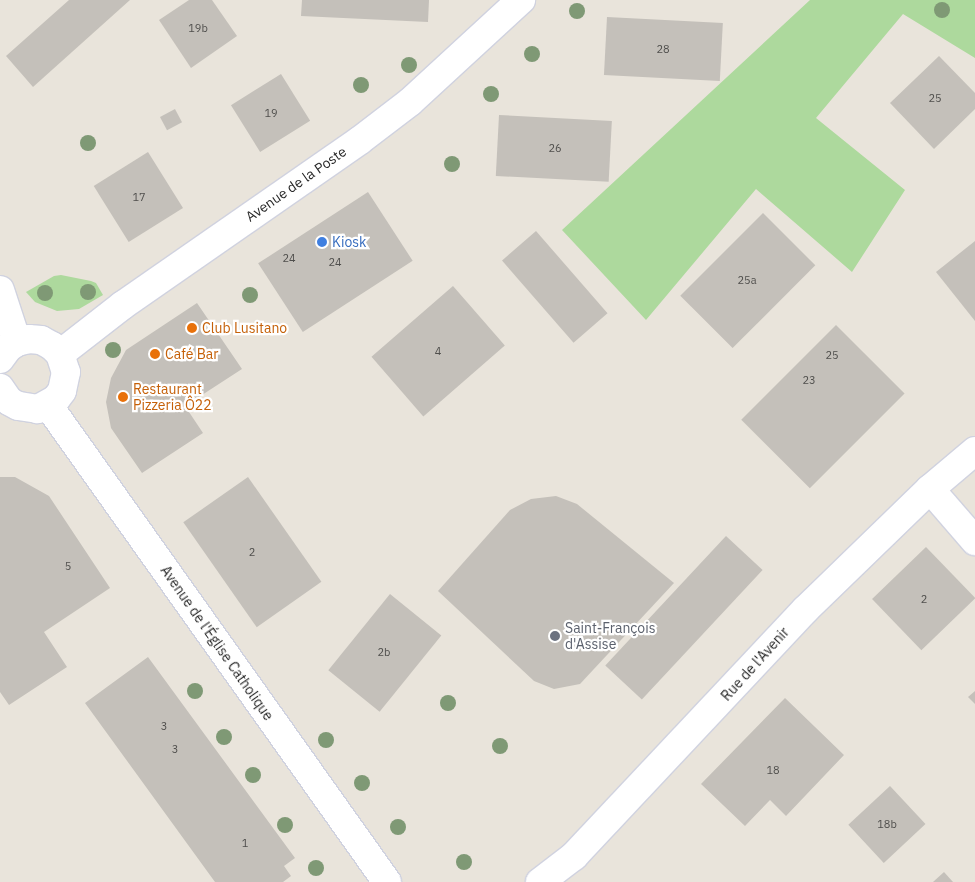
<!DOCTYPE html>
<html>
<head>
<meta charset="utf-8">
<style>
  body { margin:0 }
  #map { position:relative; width:975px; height:882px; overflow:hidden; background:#e9e4db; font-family:"IBM Plex Sans",sans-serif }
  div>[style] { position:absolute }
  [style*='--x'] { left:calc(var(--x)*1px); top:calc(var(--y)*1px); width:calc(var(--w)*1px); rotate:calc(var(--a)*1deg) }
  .green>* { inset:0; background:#add99d }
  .building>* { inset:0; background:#c4c0ba; transform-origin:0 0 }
  .roads { filter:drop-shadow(1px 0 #d0d2df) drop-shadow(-1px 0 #d0d2df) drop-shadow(0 1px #d0d2df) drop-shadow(0 -1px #d0d2df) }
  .minor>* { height:28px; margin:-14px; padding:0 14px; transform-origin:14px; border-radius:14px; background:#fff }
  .trees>* { width:16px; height:16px; margin:-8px; border-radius:50%; background:#7f9975 }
  .dots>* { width:14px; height:14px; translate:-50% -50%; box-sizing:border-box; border:2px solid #fff; border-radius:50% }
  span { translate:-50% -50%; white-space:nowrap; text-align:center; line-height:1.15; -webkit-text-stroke:4.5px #fff; paint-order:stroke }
  .number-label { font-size:11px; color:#4f4e4c }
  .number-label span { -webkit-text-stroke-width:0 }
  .street-label { font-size:14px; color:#282828 }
  .shop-label { font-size:14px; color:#366cbe }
  .left { translate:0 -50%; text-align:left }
  .food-label { font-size:14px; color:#c56008 }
  .worship-label { font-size:14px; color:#5b616d }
</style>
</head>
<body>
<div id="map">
  <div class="green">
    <div style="clip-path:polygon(810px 0,975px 0,975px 58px,903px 14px,816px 118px,905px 190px,852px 272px,756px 189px,646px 320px,562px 230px)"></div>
    <div style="clip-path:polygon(61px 275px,91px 281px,96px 283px,103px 295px,79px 309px,57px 311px,35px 302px,26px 292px,54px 276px)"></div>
  </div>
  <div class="building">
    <div style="clip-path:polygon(69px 0,130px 0,33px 87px,6px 56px)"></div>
    <div style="clip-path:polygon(189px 0,212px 0,237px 36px,191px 68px,159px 20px)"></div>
    <div style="clip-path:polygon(302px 0,429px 0,428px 22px,301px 16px)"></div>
    <div style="left:607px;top:17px;width:116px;height:58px;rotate:3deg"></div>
    <div style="clip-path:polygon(939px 56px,975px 93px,975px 109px,934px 149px,890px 103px)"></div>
    <div style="left:281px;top:74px;width:55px;height:59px;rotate:58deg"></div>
    <div style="left:175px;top:109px;width:15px;height:17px;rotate:62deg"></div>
    <div style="left:499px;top:115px;width:113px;height:61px;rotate:3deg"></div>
    <div style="left:148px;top:152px;width:66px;height:64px;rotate:58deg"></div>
    <div style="left:368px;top:192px;width:82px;height:131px;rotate:57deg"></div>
    <div style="left:763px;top:213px;width:74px;height:117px;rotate:45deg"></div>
    <div style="left:536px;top:231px;width:109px;height:45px;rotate:49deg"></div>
    <div style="clip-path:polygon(975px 241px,975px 321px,936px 272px)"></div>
    <div style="left:453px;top:286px;width:79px;height:108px;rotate:49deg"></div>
    <div style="clip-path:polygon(197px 303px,242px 369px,185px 406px,203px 433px,142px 473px,111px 428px,106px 402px,111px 378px,126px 350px)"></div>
    <div style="left:836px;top:325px;width:97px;height:134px;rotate:45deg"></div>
    <div style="clip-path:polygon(0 477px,15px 477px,49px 496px,110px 588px,44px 632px,67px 667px,9px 705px,0 692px)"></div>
    <div style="left:248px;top:477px;width:128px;height:79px;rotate:55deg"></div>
    <div style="clip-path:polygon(556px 496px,577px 504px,674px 583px,580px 684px,554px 689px,534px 681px,438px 591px,510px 510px,531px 499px)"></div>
    <div style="left:726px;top:536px;width:50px;height:177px;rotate:43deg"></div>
    <div style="left:926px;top:547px;width:71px;height:75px;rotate:46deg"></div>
    <div style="left:390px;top:594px;width:66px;height:98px;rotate:39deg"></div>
    <div style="clip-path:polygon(148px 657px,295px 858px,284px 866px,291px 876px,283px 882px,215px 882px,85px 703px)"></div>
    <div style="clip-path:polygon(975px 691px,975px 704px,968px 697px)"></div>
    <div style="clip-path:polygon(785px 698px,844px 755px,786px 816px,770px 800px,745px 826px,701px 784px)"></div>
    <div style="left:890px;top:786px;width:52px;height:57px;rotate:47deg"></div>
    <div style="clip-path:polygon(944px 872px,953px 882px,933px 882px)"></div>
  </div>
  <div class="roads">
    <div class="minor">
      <div style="--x:0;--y:290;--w:55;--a:71.9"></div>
      <div style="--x:60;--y:354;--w:80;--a:-37.9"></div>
      <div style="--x:123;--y:305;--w:287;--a:-34.8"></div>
      <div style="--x:359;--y:141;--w:64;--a:-37.4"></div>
      <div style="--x:410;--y:102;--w:151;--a:-42.6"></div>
      <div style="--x:0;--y:359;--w:14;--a:-54"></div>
      <div style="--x:8;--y:348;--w:11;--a:-34"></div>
      <div style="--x:17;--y:342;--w:12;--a:-14"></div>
      <div style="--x:29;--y:339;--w:12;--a:5"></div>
      <div style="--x:41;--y:340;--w:13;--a:29"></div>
      <div style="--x:52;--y:346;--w:11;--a:45"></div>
      <div style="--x:60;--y:354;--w:19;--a:72"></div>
      <div style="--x:66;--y:372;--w:19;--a:102"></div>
      <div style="--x:62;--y:391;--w:10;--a:127"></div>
      <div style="--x:56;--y:399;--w:21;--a:151"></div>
      <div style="--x:38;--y:409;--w:20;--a:-171"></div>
      <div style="--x:18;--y:406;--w:10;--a:-151"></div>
      <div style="--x:9;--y:401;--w:16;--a:-125"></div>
      <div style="--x:48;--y:405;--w:585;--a:54.6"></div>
      <div style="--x:930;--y:489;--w:69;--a:49.1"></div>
      <div style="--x:540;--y:882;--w:43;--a:-37.4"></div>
      <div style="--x:574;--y:856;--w:337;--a:-46.8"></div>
      <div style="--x:805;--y:610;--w:174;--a:-44.1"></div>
      <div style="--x:930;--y:489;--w:59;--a:-40.2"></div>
    </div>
  </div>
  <div class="trees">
    <div style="left:942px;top:10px"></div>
    <div style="left:577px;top:11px"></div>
    <div style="left:532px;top:54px"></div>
    <div style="left:409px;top:65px"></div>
    <div style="left:361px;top:85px"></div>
    <div style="left:491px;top:94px"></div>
    <div style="left:88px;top:143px"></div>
    <div style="left:452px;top:164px"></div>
    <div style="left:88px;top:292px"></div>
    <div style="left:45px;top:293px"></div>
    <div style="left:250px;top:295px"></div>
    <div style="left:113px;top:350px"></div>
    <div style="left:195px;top:691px"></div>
    <div style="left:448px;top:703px"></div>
    <div style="left:224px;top:737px"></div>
    <div style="left:326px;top:740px"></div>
    <div style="left:500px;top:746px"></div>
    <div style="left:253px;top:775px"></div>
    <div style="left:362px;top:783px"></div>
    <div style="left:285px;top:825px"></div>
    <div style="left:398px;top:827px"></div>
    <div style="left:464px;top:862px"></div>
    <div style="left:316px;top:868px"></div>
  </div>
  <div class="dots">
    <div style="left:322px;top:242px;background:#3f7fe0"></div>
    <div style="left:192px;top:328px;background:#e8710a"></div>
    <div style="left:155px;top:354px;background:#e8710a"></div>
    <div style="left:123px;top:397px;background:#e8710a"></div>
    <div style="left:555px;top:636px;background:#6b7280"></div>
  </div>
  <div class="number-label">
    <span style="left:198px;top:28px">19b</span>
    <span style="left:663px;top:49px">28</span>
    <span style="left:935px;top:98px">25</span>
    <span style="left:271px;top:113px">19</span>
    <span style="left:555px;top:148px">26</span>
    <span style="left:139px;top:197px">17</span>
    <span style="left:289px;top:258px">24</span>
    <span style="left:335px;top:262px">24</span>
    <span style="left:747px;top:280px">25a</span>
    <span style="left:438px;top:351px">4</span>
    <span style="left:832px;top:355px">25</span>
    <span style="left:809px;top:380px">23</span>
    <span style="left:252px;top:552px">2</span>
    <span style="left:68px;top:566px">5</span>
    <span style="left:924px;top:599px">2</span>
    <span style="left:384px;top:652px">2b</span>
    <span style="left:164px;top:726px">3</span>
    <span style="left:175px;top:749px">3</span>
    <span style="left:773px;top:770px">18</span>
    <span style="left:887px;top:824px">18b</span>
    <span style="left:245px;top:843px">1</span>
  </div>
  <div class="street-label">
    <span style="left:296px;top:184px;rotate:-35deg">Avenue de la Poste</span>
    <span style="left:217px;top:643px;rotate:55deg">Avenue de l'Église Catholique</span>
    <span style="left:755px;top:664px;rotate:-48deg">Rue de l'Avenir</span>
  </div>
  <div class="shop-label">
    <span class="left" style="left:332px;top:242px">Kiosk</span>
  </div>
  <div class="food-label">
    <span class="left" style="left:202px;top:328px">Club Lusitano</span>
    <span class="left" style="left:165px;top:354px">Café Bar</span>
    <span class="left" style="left:133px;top:397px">Restaurant<br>Pizzeria Ô22</span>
  </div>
  <div class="worship-label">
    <span class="left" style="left:565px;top:636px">Saint-François<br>d'Assise</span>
  </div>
</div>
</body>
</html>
